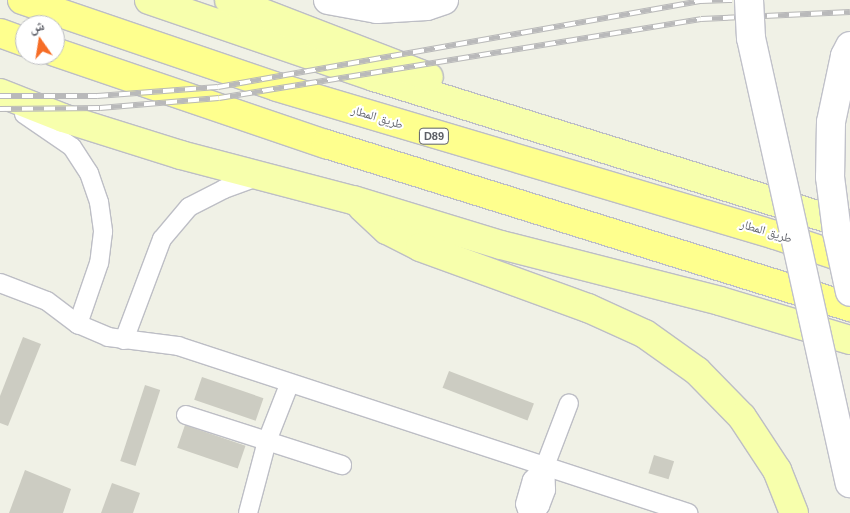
<!DOCTYPE html>
<html>
<head>
<meta charset="utf-8">
<style>
  body { margin:0 }
  #map { position:relative; width:850px; height:513px; overflow:hidden; background:#f0f1e6; font-family:Helvetica,"Noto Naskh Arabic",sans-serif }
  div>[style] { position:absolute }
  [style*='--x'] { left:calc(var(--x)*1px); top:calc(var(--y)*1px); width:calc(var(--w)*1px); rotate:calc(var(--a)*1deg) }
  .building>* { inset:0; background:#ccccc2; transform-origin:0 0 }
  .roads { filter:drop-shadow(1px 0 #bdbec5) drop-shadow(-1px 0 #bdbec5) drop-shadow(0 1px #bdbec5) drop-shadow(0 -1px #bdbec5) }
  .lane>* { height:18px; margin:-9px; padding:0 9px; transform-origin:9px; border-radius:9px; background:#fff }
  .secondary>* { height:28px; margin:-14px; padding:0 14px; transform-origin:14px; border-radius:14px; background:#fff }
  .primary>* { height:28px; margin:-14px; padding:0 14px; transform-origin:14px; border-radius:14px; background:#f7ffac }
  .highway>* { height:28px; margin:-14px; padding:0 14px; transform-origin:14px; border-radius:14px; background:#feff8e }
  .rail>* { height:5.5px; margin-top:-2.75px; transform-origin:0; background:repeating-linear-gradient(90deg,#fff 0 11px,#b9b9ba 0 22px); box-sizing:border-box; border-block:1px solid #b9b9ba }
  .bridges { filter:drop-shadow(1px 0 #c0c1c9) drop-shadow(-1px 0 #c0c1c9) drop-shadow(0 1px #c0c1c9) drop-shadow(0 -1px #c0c1c9) }
  .secondary-bridge>* { height:28px; margin:-14px; padding:0 14px; transform-origin:14px; border-radius:14px; background:#fff }
  span { translate:-50% -50%; white-space:nowrap; text-align:center; line-height:1.15; -webkit-text-stroke:4px #fff; paint-order:stroke }
  .shield-label span { padding:1px 4px; background:#fff; border:1px solid; border-radius:4px; -webkit-text-stroke-width:0 }
  .shield-label { font-size:11px; color:#5d5f67; font-weight:700 }
  .street-label { font-size:12px; color:#5d5f67 }
  .north { position:absolute; left:15px; top:15px; width:50px; height:50px; box-sizing:border-box; background:#fff; border:1px solid #bebfc2; border-radius:50%; rotate:347deg; font-size:14px; font-weight:700; line-height:20px; text-align:center; color:#5d5f67 }
  .north::after { content:''; display:block; margin:auto; width:18px; height:22px; background:#f66d26; clip-path:polygon(50% 0,100% 100%,50% 72%,0 100%) }
</style>
</head>
<body>
<div id="map">
  <div class="building">
    <div style="clip-path:polygon(23px 337px,41px 344px,8px 426px,0 423px,0 396px)"></div>
    <div style="left:449px;top:371px;width:91px;height:18px;rotate:21deg"></div>
    <div style="left:202px;top:377px;width:65px;height:24px;rotate:19deg"></div>
    <div style="left:145px;top:385px;width:16px;height:80px;rotate:18deg"></div>
    <div style="left:185px;top:425px;width:64px;height:24px;rotate:19deg"></div>
    <div style="left:654px;top:455px;width:21px;height:19px;rotate:17deg"></div>
    <div style="clip-path:polygon(25px 470px,71px 489px,63px 513px,9px 513px)"></div>
    <div style="clip-path:polygon(112px 483px,140px 493px,133px 513px,101px 513px)"></div>
  </div>
  <div class="roads">
    <div class="lane">
      <div style="--x:24;--y:114;--w:58;--a:34.5"></div>
      <div style="--x:72;--y:147;--w:31;--a:57"></div>
      <div style="--x:89;--y:173;--w:31;--a:71"></div>
      <div style="--x:99;--y:202;--w:30;--a:82"></div>
      <div style="--x:103;--y:232;--w:31;--a:97"></div>
      <div style="--x:99;--y:263;--w:65;--a:109"></div>
      <div style="--x:0;--y:283;--w:50;--a:21"></div>
      <div style="--x:47;--y:301;--w:39;--a:37"></div>
      <div style="--x:78;--y:324;--w:33;--a:23"></div>
      <div style="--x:108;--y:337;--w:71;--a:7.3"></div>
      <div style="--x:178;--y:346;--w:537;--a:18.13"></div>
      <div style="--x:124;--y:340;--w:108;--a:-69.4"></div>
      <div style="--x:162;--y:239;--w:42;--a:-49.8"></div>
      <div style="--x:189;--y:207;--w:39;--a:-27"></div>
      <div style="--x:224;--y:189;--w:38;--a:-20"></div>
      <div style="--x:186;--y:415;--w:164;--a:17.8"></div>
      <div style="--x:248;--y:513;--w:74;--a:-75.2"></div>
      <div style="--x:267;--y:441;--w:60;--a:-68.6"></div>
      <div style="--x:528;--y:513;--w:9;--a:-108"></div>
      <div style="--x:525;--y:504;--w:25;--a:-74"></div>
      <div style="--x:532;--y:480;--w:19;--a:-47"></div>
      <div style="--x:545;--y:466;--w:67;--a:-69.1"></div>
      <div style="--x:533;--y:513;--w:10;--a:-45"></div>
      <div style="--x:540;--y:506;--w:17;--a:-69"></div>
      <div style="--x:546;--y:490;--w:24;--a:-92"></div>
    </div>
    <div class="secondary">
      <div style="--x:328;--y:0;--w:50;--a:10.4"></div>
      <div style="--x:377;--y:9;--w:50;--a:-3.4"></div>
      <div style="--x:427;--y:6;--w:18;--a:-19"></div>
    </div>
    <div class="primary">
      <div style="--x:149;--y:0;--w:238;--a:18.9"></div>
      <div style="--x:374;--y:77;--w:498;--a:17.3"></div>
      <div style="--x:229;--y:0;--w:214;--a:21.1"></div>
      <div style="--x:0;--y:93;--w:68;--a:21.6"></div>
      <div style="--x:63;--y:118;--w:124;--a:17.4"></div>
      <div style="--x:181;--y:155;--w:178;--a:14.7"></div>
      <div style="--x:353;--y:200;--w:155;--a:16.9"></div>
      <div style="--x:501;--y:245;--w:226;--a:14.3"></div>
      <div style="--x:720;--y:301;--w:136;--a:16.7"></div>
      <div style="--x:362;--y:207;--w:34;--a:43"></div>
      <div style="--x:387;--y:230;--w:37;--a:27"></div>
      <div style="--x:420;--y:247;--w:179;--a:20"></div>
      <div style="--x:588;--y:308;--w:63;--a:24.5"></div>
      <div style="--x:645;--y:334;--w:64;--a:35.4"></div>
      <div style="--x:697;--y:371;--w:64;--a:45.6"></div>
      <div style="--x:742;--y:417;--w:64;--a:56.6"></div>
      <div style="--x:777;--y:470;--w:46;--a:68.4"></div>
    </div>
    <div class="highway">
      <div style="--x:22;--y:0;--w:269;--a:18.8"></div>
      <div style="--x:277;--y:87;--w:520;--a:16.55"></div>
      <div style="--x:775;--y:235;--w:79;--a:18.4"></div>
      <div style="--x:0;--y:33;--w:27;--a:20"></div>
      <div style="--x:55;--y:52;--w:286;--a:18.8"></div>
      <div style="--x:326;--y:144;--w:549;--a:17.28"></div>
    </div>
  </div>
  <div class="rail">
    <div style="--x:0;--y:96;--w:97;--a:0"></div>
    <div style="--x:97;--y:96;--w:121;--a:-4.3"></div>
    <div style="--x:218;--y:87;--w:491;--a:-10.1"></div>
    <div style="--x:701;--y:1;--w:31;--a:-2"></div>
    <div style="--x:0;--y:109;--w:100;--a:-0.6"></div>
    <div style="--x:100;--y:108;--w:119;--a:-4.8"></div>
    <div style="--x:219;--y:98;--w:488;--a:-9.3"></div>
    <div style="--x:701;--y:19;--w:149;--a:-2.7"></div>
  </div>
  <div class="bridges">
    <div class="secondary-bridge">
      <div style="--x:749;--y:0;--w:38;--a:87"></div>
      <div style="--x:751;--y:38;--w:456;--a:77.5"></div>
      <div style="--x:850;--y:46;--w:11;--a:117"></div>
      <div style="--x:845;--y:56;--w:67;--a:102"></div>
      <div style="--x:831;--y:122;--w:55;--a:91"></div>
      <div style="--x:830;--y:177;--w:55;--a:82.7"></div>
      <div style="--x:837;--y:232;--w:61;--a:77.8"></div>
    </div>
  </div>
  <div class="shield-label">
    <span style="left:434px;top:136px">D89</span>
  </div>
  <div class="street-label">
    <span style="left:377px;top:118px;rotate:17deg">طريق المطار</span>
    <span style="left:766px;top:232px;rotate:17deg">طريق المطار</span>
  </div>
  <div class="north">ش</div>
</div>
</body>
</html>
